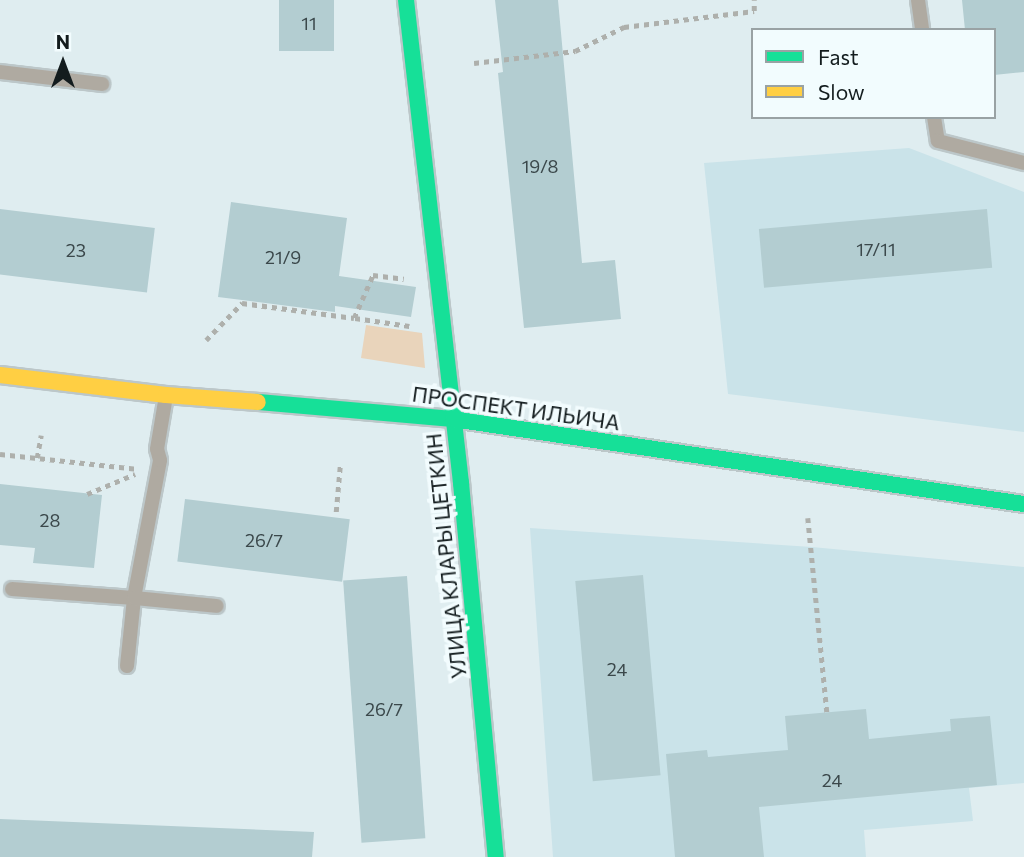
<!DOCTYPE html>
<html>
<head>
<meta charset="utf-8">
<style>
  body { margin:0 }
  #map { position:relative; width:1024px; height:857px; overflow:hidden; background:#dfedf0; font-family:Commissioner,sans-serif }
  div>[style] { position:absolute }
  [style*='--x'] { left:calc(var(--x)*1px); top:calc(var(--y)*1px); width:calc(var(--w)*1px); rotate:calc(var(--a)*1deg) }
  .built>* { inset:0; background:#cae3e9 }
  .green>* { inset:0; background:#e9d4bb }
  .building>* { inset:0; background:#b3cdd1; transform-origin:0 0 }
  .path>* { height:4.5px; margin-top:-2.25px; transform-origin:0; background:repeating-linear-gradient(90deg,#aeb0ac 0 5px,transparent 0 10px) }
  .roads { filter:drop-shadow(2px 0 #bcc7c9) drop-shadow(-2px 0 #bcc7c9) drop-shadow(0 2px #bcc7c9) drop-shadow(0 -2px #bcc7c9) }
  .lane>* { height:14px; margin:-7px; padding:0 7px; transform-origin:7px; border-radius:7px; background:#afaaa1 }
  .fast>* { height:16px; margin:-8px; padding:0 8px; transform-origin:8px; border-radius:8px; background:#16e098 }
  .slow>* { height:16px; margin:-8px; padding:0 8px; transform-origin:8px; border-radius:8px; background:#ffcf43 }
  span { translate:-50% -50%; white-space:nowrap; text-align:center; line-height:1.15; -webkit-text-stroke:7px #f2fcfe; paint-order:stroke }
  .number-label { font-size:18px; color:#3b484b }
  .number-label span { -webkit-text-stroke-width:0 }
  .street-label { font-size:21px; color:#131c1e }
  .legend { position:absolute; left:751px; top:28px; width:245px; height:91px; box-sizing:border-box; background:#f2fcfe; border:2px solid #99a2a4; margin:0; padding:9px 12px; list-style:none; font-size:21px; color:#131c1e }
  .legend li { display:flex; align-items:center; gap:14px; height:35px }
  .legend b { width:35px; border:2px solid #99a2a4 }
  .north { position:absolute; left:28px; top:28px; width:70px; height:70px; -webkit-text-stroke:5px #f2fcfe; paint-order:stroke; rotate:0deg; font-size:19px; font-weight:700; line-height:28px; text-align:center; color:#131c1e }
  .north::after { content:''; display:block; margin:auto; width:24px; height:32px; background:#131c1e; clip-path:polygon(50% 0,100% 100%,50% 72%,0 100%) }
</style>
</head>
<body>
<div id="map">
  <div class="built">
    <div style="clip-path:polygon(909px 148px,1024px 192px,1024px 432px,728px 394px,704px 163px)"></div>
    <div style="clip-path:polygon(530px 528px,812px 547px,1024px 567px,1024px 783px,969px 788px,973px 821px,864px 830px,866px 857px,553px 857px)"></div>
  </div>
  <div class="green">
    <div style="clip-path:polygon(366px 325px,422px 333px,425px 368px,361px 358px)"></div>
  </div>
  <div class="building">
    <div style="left:279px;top:0;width:55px;height:51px"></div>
    <div style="clip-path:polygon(495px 0,558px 0,582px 263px,615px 260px,621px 319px,524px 328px,498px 73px,503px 72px)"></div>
    <div style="clip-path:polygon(962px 0,1024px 0,1024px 72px,994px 75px,994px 30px,965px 30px)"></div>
    <div style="clip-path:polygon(231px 202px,347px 218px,339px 276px,416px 287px,411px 317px,335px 306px,335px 312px,218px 297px)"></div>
    <div style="left:0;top:209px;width:156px;height:65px;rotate:7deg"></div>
    <div style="left:987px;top:209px;width:59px;height:229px;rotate:85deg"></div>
    <div style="clip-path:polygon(0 484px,102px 495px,94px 568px,33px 563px,35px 548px,0 545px)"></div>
    <div style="left:185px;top:499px;width:166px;height:63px;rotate:7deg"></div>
    <div style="left:643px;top:575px;width:201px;height:68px;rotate:85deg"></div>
    <div style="left:407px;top:576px;width:263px;height:64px;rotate:86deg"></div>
    <div style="clip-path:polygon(866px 709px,869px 739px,951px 731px,950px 719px,990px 716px,997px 785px,759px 807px,764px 857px,675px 857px,666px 754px,707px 750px,708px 757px,788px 750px,785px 716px)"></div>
    <div style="clip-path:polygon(0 819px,314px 832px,312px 857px,0 857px)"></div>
  </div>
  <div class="path">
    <div style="--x:474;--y:63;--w:102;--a:-6.8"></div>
    <div style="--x:575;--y:51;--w:55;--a:-26.1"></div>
    <div style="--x:624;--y:27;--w:131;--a:-7"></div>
    <div style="--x:754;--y:11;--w:11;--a:-90"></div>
    <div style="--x:355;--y:318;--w:55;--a:8.4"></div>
    <div style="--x:206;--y:340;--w:52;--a:-45.8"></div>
    <div style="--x:242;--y:303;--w:113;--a:7.6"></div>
    <div style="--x:354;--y:318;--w:47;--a:-66.2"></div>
    <div style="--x:373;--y:275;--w:31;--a:7"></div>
    <div style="--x:0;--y:454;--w:139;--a:6.2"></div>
    <div style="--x:37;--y:458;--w:23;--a:-80"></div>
    <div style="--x:87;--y:494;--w:52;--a:-22.6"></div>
    <div style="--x:336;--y:512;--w:46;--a:-85"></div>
    <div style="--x:808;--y:518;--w:195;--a:84.4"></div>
  </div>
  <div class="roads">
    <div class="lane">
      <div style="--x:918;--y:0;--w:30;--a:82"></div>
      <div style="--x:0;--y:72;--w:103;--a:6.7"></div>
      <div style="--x:934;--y:117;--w:24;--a:81"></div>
      <div style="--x:938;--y:141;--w:89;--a:14.3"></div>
      <div style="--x:12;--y:589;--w:122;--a:4.2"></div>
      <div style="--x:134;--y:598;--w:140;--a:-79.3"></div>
      <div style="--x:160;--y:460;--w:11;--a:-105"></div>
      <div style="--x:157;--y:449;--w:54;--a:-80.4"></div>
      <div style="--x:127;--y:666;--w:68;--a:-84.1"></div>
      <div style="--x:134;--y:598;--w:83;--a:5.5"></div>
    </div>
    <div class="fast">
      <div style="--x:406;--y:0;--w:486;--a:83.5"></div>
      <div style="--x:461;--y:483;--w:376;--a:84.7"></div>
      <div style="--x:258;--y:402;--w:196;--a:5"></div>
      <div style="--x:453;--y:419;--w:577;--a:8.47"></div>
    </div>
    <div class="slow">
      <div style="--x:0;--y:375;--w:167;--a:6.9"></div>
      <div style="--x:166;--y:395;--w:92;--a:4.4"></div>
    </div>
  </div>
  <div class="number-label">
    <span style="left:309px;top:23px">11</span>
    <span style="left:540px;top:166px">19/8</span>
    <span style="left:876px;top:249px">17/11</span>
    <span style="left:76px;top:250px">23</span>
    <span style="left:283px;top:257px">21/9</span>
    <span style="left:50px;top:520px">28</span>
    <span style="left:264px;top:540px">26/7</span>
    <span style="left:617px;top:669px">24</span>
    <span style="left:384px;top:709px">26/7</span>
    <span style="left:832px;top:780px">24</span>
  </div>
  <div class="street-label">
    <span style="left:516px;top:408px;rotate:8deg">ПРОСПЕКТ ИЛЬИЧА</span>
    <span style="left:446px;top:556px;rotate:-96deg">УЛИЦА КЛАРЫ ЦЕТКИН</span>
  </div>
  <ul class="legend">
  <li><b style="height:9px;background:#16e098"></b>Fast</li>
  <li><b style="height:9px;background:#ffcf43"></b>Slow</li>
  </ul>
  <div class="north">N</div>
</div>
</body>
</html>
